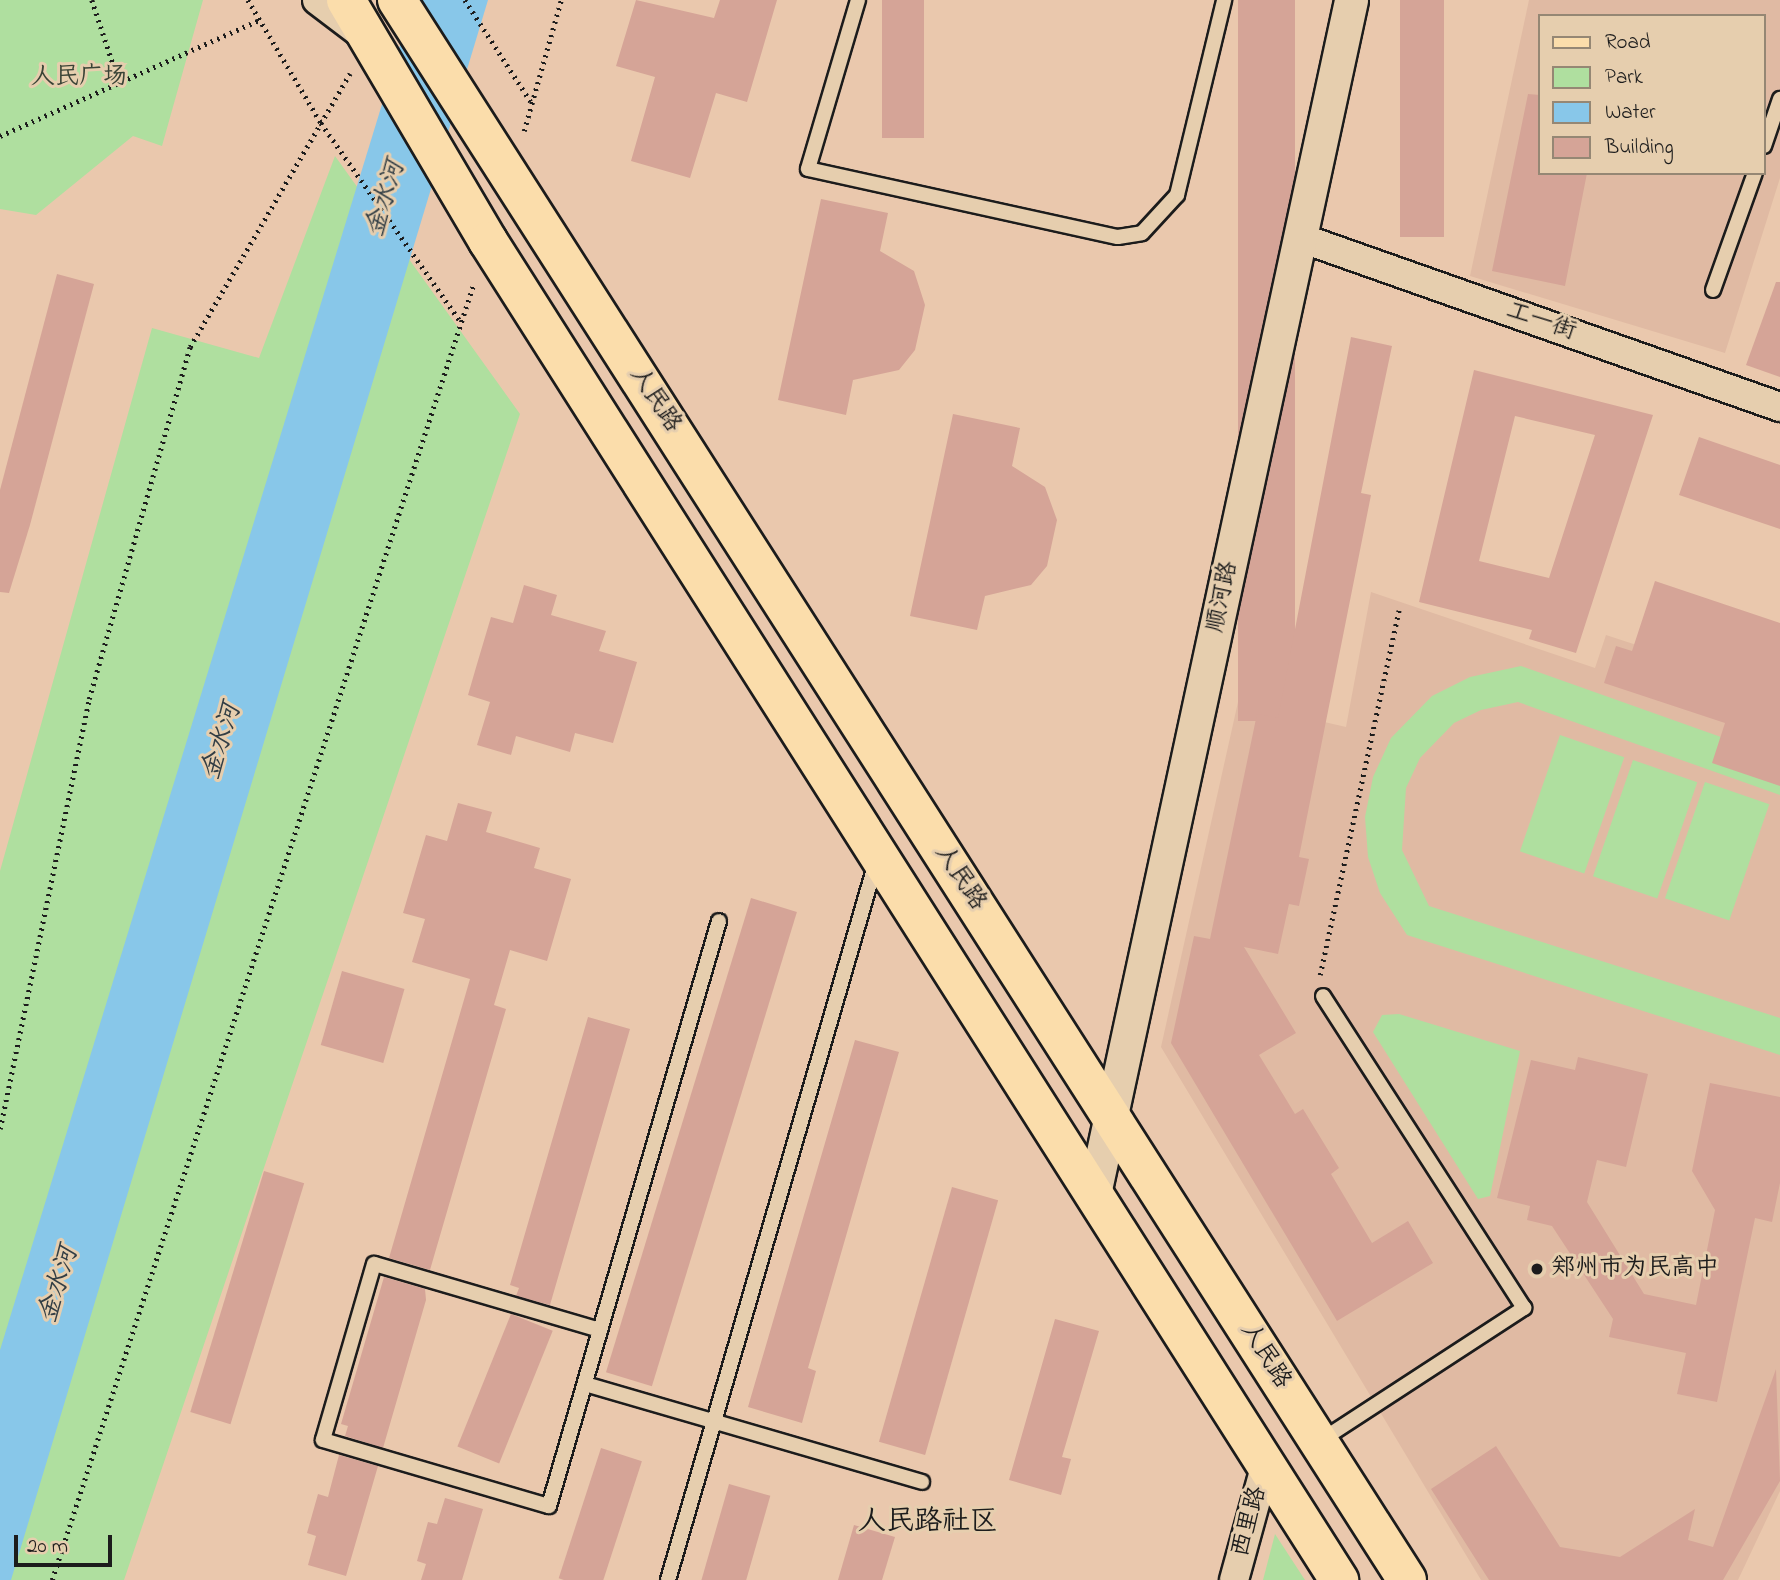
<!DOCTYPE html>
<html>
<head>
<meta charset="utf-8">
<style>
  body { margin:0 }
  #map { position:relative; width:1780px; height:1580px; overflow:hidden; background:#eac8ad; font-family:"Indie Flower","LXGW WenKai TC",sans-serif }
  div>[style] { position:absolute }
  [style*='--x'] { left:calc(var(--x)*1px); top:calc(var(--y)*1px); width:calc(var(--w)*1px); rotate:calc(var(--a)*1deg) }
  .built>* { inset:0; background:#e0baa3 }
  .green>* { inset:0; background:#afdf9f; transform-origin:0 0 }
  .water>* { inset:0; background:#88c7e9 }
  .building>* { inset:0; background:#d5a497; transform-origin:0 0 }
  .path>* { height:4.5px; margin-top:-2.25px; transform-origin:0; background:repeating-linear-gradient(90deg,#1c1c1c 0 2px,transparent 0 7px) }
  .roads { filter:drop-shadow(2px 0 #1c1c1c) drop-shadow(-2px 0 #1c1c1c) drop-shadow(0 2px #1c1c1c) drop-shadow(0 -2px #1c1c1c) }
  .service>* { height:14px; margin:-7px; padding:0 7px; transform-origin:7px; border-radius:7px; background:#e6ceae }
  .minor>* { height:28px; margin:-14px; padding:0 14px; transform-origin:14px; border-radius:14px; background:#e6ceae }
  .tertiary>* { height:33px; margin:-16.5px; padding:0 16.5px; transform-origin:16.5px; border-radius:16.5px; background:#e6ceae }
  .primary>* { height:38px; margin:-19px; padding:0 19px; transform-origin:19px; border-radius:19px; background:#fbddab }
  .dots>* { width:19px; height:19px; translate:-50% -50%; box-sizing:border-box; border:4px solid #e6ceae; border-radius:50% }
  span { translate:-50% -50%; white-space:nowrap; text-align:center; line-height:1.15; -webkit-text-stroke:6px #e6ceae; paint-order:stroke }
  .park-label { font-size:24px; color:#394336 }
  .street-label { font-size:24px; color:#1c1c1c }
  .poi-label { font-size:24px; color:#1c1c1c }
  .left { translate:0 -50%; text-align:left }
  .water-label { font-size:26px; color:#323e45; font-style:italic }
  .quarter-label { font-size:28px; color:#1c1c1c }
  .legend { position:absolute; left:1538px; top:14px; width:228px; height:161px; box-sizing:border-box; background:#e6ceae; border:2px solid #958774; margin:0; padding:9px 12px; list-style:none; font-size:21px; color:#1c1c1c }
  .legend li { display:flex; align-items:center; gap:14px; height:35px }
  .legend b { width:35px; border:2px solid #958774 }
  .scale { position:absolute; left:14px; top:1535px; width:98px; height:32px; box-sizing:border-box; border:4px solid #1c1c1c; border-top:0; padding-left:9px; font-size:21px; line-height:24px; white-space:nowrap; color:#1c1c1c; -webkit-text-stroke:5px #e6ceae; paint-order:stroke }
</style>
</head>
<body>
<div id="map">
  <div class="built">
    <div style="clip-path:polygon(evenodd,1529px 0,1780px 0,1780px 178px,1725px 353px,1470px 276px,1529px 0,1540px 16px,1764px 16px,1764px 173px,1540px 173px,1540px 16px)"></div>
    <div style="clip-path:polygon(1371px 592px,1595px 668px,1606px 635px,1780px 692px,1780px 1491px,1738px 1580px,1481px 1580px,1161px 1047px,1238px 702px,1346px 727px)"></div>
  </div>
  <div class="green">
    <div style="clip-path:polygon(0 0,203px 0,162px 146px,133px 136px,36px 215px,0 209px)"></div>
    <div style="clip-path:polygon(335px 156px,520px 414px,124px 1580px,0 1580px,0 871px,152px 328px,259px 358px)"></div>
    <div style="clip-path:polygon(1521px 666px,1780px 758px,1780px 795px,1518px 702px,1481px 710px,1454px 723px,1420px 758px,1406px 788px,1402px 850px,1429px 906px,1780px 1018px,1780px 1055px,1407px 935px,1380px 893px,1368px 857px,1365px 817px,1373px 777px,1391px 738px,1432px 696px,1470px 677px)"></div>
    <div style="left:1560px;top:735px;width:68px;height:123px;rotate:19deg"></div>
    <div style="left:1633px;top:760px;width:68px;height:123px;rotate:19deg"></div>
    <div style="left:1705px;top:782px;width:68px;height:123px;rotate:19deg"></div>
    <div style="clip-path:polygon(1399px 1014px,1520px 1051px,1490px 1196px,1478px 1199px,1373px 1032px,1382px 1015px)"></div>
    <div style="clip-path:polygon(1275px 1534px,1305px 1580px,1263px 1580px)"></div>
  </div>
  <div class="water">
    <div style="clip-path:polygon(414px 0,488px 0,11px 1580px,0 1580px,0 1350px)"></div>
  </div>
  <div class="building">
    <div style="clip-path:polygon(636px 0,714px 18px,720px 0,777px 0,747px 102px,716px 93px,690px 178px,631px 161px,655px 77px,616px 66px)"></div>
    <div style="left:882px;top:0;width:42px;height:138px"></div>
    <div style="left:1238px;top:0;width:57px;height:721px"></div>
    <div style="left:1400px;top:0;width:44px;height:237px"></div>
    <div style="clip-path:polygon(1528px 94px,1540px 95px,1540px 173px,1587px 173px,1565px 286px,1492px 271px)"></div>
    <div style="clip-path:polygon(821px 199px,888px 213px,880px 251px,914px 271px,925px 305px,915px 350px,899px 370px,853px 380px,846px 415px,778px 400px)"></div>
    <div style="clip-path:polygon(57px 274px,94px 284px,30px 525px,9px 593px,0 592px,0 490px)"></div>
    <div style="clip-path:polygon(1776px 282px,1780px 282px,1780px 377px,1746px 365px)"></div>
    <div style="clip-path:polygon(1351px 337px,1392px 346px,1361px 493px,1371px 495px,1299px 857px,1309px 859px,1299px 906px,1289px 904px,1278px 954px,1244px 947px,1296px 1033px,1259px 1055px,1295px 1114px,1303px 1109px,1339px 1168px,1331px 1174px,1372px 1243px,1408px 1221px,1433px 1263px,1337px 1321px,1171px 1043px,1194px 936px,1210px 939px,1257px 714px,1278px 718px)"></div>
    <div style="clip-path:polygon(evenodd,1474px 370px,1653px 415px,1576px 653px,1529px 639px,1532px 630px,1419px 602px,1474px 370px,1515px 416px,1595px 435px,1549px 578px,1479px 561px,1515px 416px)"></div>
    <div style="clip-path:polygon(953px 414px,1020px 428px,1012px 466px,1045px 487px,1057px 520px,1047px 566px,1031px 585px,985px 596px,977px 630px,910px 616px)"></div>
    <div style="clip-path:polygon(1699px 437px,1780px 465px,1780px 529px,1679px 495px)"></div>
    <div style="clip-path:polygon(1655px 581px,1780px 623px,1780px 786px,1712px 763px,1725px 723px,1604px 683px,1616px 646px,1632px 651px)"></div>
    <div style="clip-path:polygon(524px 585px,557px 595px,551px 615px,606px 631px,599px 651px,637px 662px,613px 743px,575px 733px,570px 752px,516px 736px,511px 755px,477px 745px,490px 702px,468px 695px,477px 664px,491px 617px,513px 623px)"></div>
    <div style="clip-path:polygon(458px 803px,492px 812px,486px 832px,540px 848px,534px 868px,571px 879px,547px 961px,510px 950px,494px 1005px,506px 1009px,430px 1270px,389px 1258px,470px 979px,412px 962px,425px 919px,403px 913px,426px 835px,447px 841px)"></div>
    <div style="left:751px;top:898px;width:48px;height:496px;rotate:17deg"></div>
    <div style="left:342px;top:971px;width:65px;height:77px;rotate:16deg"></div>
    <div style="clip-path:polygon(588px 1017px,630px 1029px,550px 1305px,516px 1296px,519px 1288px,510px 1285px)"></div>
    <div style="clip-path:polygon(855px 1040px,899px 1052px,808px 1368px,816px 1371px,802px 1423px,748px 1407px)"></div>
    <div style="clip-path:polygon(1578px 1057px,1648px 1074px,1626px 1167px,1597px 1160px,1587px 1202px,1644px 1294px,1696px 1305px,1715px 1210px,1692px 1171px,1710px 1083px,1780px 1097px,1780px 1183px,1772px 1222px,1755px 1218px,1717px 1402px,1677px 1394px,1686px 1353px,1609px 1337px,1613px 1319px,1552px 1226px,1527px 1220px,1530px 1206px,1497px 1198px,1531px 1060px,1575px 1070px)"></div>
    <div style="left:264px;top:1171px;width:42px;height:252px;rotate:17deg"></div>
    <div style="left:952px;top:1187px;width:48px;height:265px;rotate:16deg"></div>
    <div style="clip-path:polygon(384px 1277px,425px 1289px,426px 1300px,383px 1448px,345px 1436px,348px 1426px,341px 1424px)"></div>
    <div style="left:511px;top:1314px;width:45px;height:143px;rotate:22deg"></div>
    <div style="clip-path:polygon(1055px 1319px,1099px 1331px,1062px 1457px,1071px 1459px,1061px 1495px,1009px 1480px)"></div>
    <div style="clip-path:polygon(1776px 1369px,1780px 1481px,1723px 1580px,1489px 1580px,1431px 1489px,1496px 1446px,1560px 1547px,1620px 1557px,1695px 1509px,1688px 1540px,1713px 1547px)"></div>
    <div style="left:601px;top:1448px;width:43px;height:137px;rotate:18deg"></div>
    <div style="clip-path:polygon(339px 1455px,378px 1466px,346px 1576px,308px 1565px,316px 1536px,307px 1533px,318px 1494px,328px 1497px)"></div>
    <div style="left:729px;top:1484px;width:43px;height:100px;rotate:16deg"></div>
    <div style="clip-path:polygon(445px 1498px,483px 1509px,462px 1580px,421px 1580px,426px 1564px,417px 1561px,428px 1522px,437px 1524px)"></div>
    <div style="clip-path:polygon(854px 1525px,895px 1537px,882px 1580px,838px 1580px)"></div>
  </div>
  <div class="path">
    <div style="--x:92;--y:0;--w:89;--a:71.8"></div>
    <div style="--x:248;--y:0;--w:143;--a:59.3"></div>
    <div style="--x:321;--y:123;--w:243;--a:54.9"></div>
    <div style="--x:465;--y:0;--w:121;--a:57.1"></div>
    <div style="--x:524;--y:131;--w:136;--a:-74.2"></div>
    <div style="--x:0;--y:136;--w:286;--a:-24.1"></div>
    <div style="--x:1320;--y:975;--w:373;--a:-77.8"></div>
    <div style="--x:0;--y:1129;--w:439;--a:-78.3"></div>
    <div style="--x:89;--y:699;--w:366;--a:-74"></div>
    <div style="--x:190;--y:347;--w:317;--a:-59.7"></div>
    <div style="--x:52;--y:1580;--w:1364;--a:-71.98"></div>
  </div>
  <div class="roads">
    <div class="service">
      <div style="--x:858;--y:0;--w:176;--a:106.5"></div>
      <div style="--x:808;--y:169;--w:317;--a:12.4"></div>
      <div style="--x:1118;--y:237;--w:24;--a:-9"></div>
      <div style="--x:1142;--y:233;--w:52;--a:-47.4"></div>
      <div style="--x:1177;--y:195;--w:201;--a:-76.4"></div>
      <div style="--x:1764;--y:146;--w:50;--a:-71.2"></div>
      <div style="--x:1713;--y:290;--w:124;--a:-70.3"></div>
      <div style="--x:600;--y:1330;--w:235;--a:-163.7"></div>
      <div style="--x:374;--y:1264;--w:183;--a:106.2"></div>
      <div style="--x:323;--y:1440;--w:235;--a:16.3"></div>
      <div style="--x:549;--y:1506;--w:609;--a:-73.8"></div>
      <div style="--x:585;--y:1384;--w:351;--a:16.2"></div>
      <div style="--x:1320;--y:1441;--w:244;--a:-33.1"></div>
      <div style="--x:1524;--y:1308;--w:371;--a:-122.8"></div>
      <div style="--x:668;--y:1580;--w:748;--a:-73.84"></div>
    </div>
    <div class="minor">
      <div style="--x:317;--y:0;--w:53;--a:37.3"></div>
      <div style="--x:1301;--y:238;--w:508;--a:19.43"></div>
      <div style="--x:1234;--y:1580;--w:120;--a:-74.6"></div>
    </div>
    <div class="tertiary">
      <div style="--x:1094;--y:1194;--w:1221;--a:-77.85"></div>
    </div>
    <div class="primary">
      <div style="--x:346;--y:0;--w:280;--a:59.5"></div>
      <div style="--x:488;--y:241;--w:1587;--a:57.56"></div>
      <div style="--x:397;--y:0;--w:1875;--a:57.41"></div>
    </div>
  </div>
  <div class="dots">
    <div style="left:1537px;top:1269px;background:#1c1c1c"></div>
  </div>
  <div class="park-label">
    <span style="left:79px;top:78px">人民广场</span>
  </div>
  <div class="street-label">
    <span style="left:1541px;top:322px;rotate:19deg">工一街</span>
    <span style="left:655px;top:400px;rotate:57deg">人民路</span>
    <span style="left:1223px;top:597px;rotate:-78deg">顺河路</span>
    <span style="left:960px;top:878px;rotate:57deg">人民路</span>
    <span style="left:1265px;top:1356px;rotate:58deg">人民路</span>
    <span style="left:1250px;top:1522px;rotate:-75deg">西里路</span>
  </div>
  <div class="poi-label">
    <span class="left" style="left:1551px;top:1269px">郑州市为民高中</span>
  </div>
  <div class="water-label">
    <span style="left:387px;top:199px;rotate:-73deg">金水河</span>
    <span style="left:223px;top:742px;rotate:-73deg">金水河</span>
    <span style="left:60px;top:1285px;rotate:-73deg">金水河</span>
  </div>
  <div class="quarter-label">
    <span style="left:928px;top:1523px">人民路社区</span>
  </div>
  <ul class="legend">
  <li><b style="height:9px;background:#fbddab"></b>Road</li>
  <li><b style="height:19px;background:#afdf9f"></b>Park</li>
  <li><b style="height:19px;background:#88c7e9"></b>Water</li>
  <li><b style="height:19px;background:#d5a497"></b>Building</li>
  </ul>
  <div class="scale">20 m</div>
</div>
</body>
</html>
